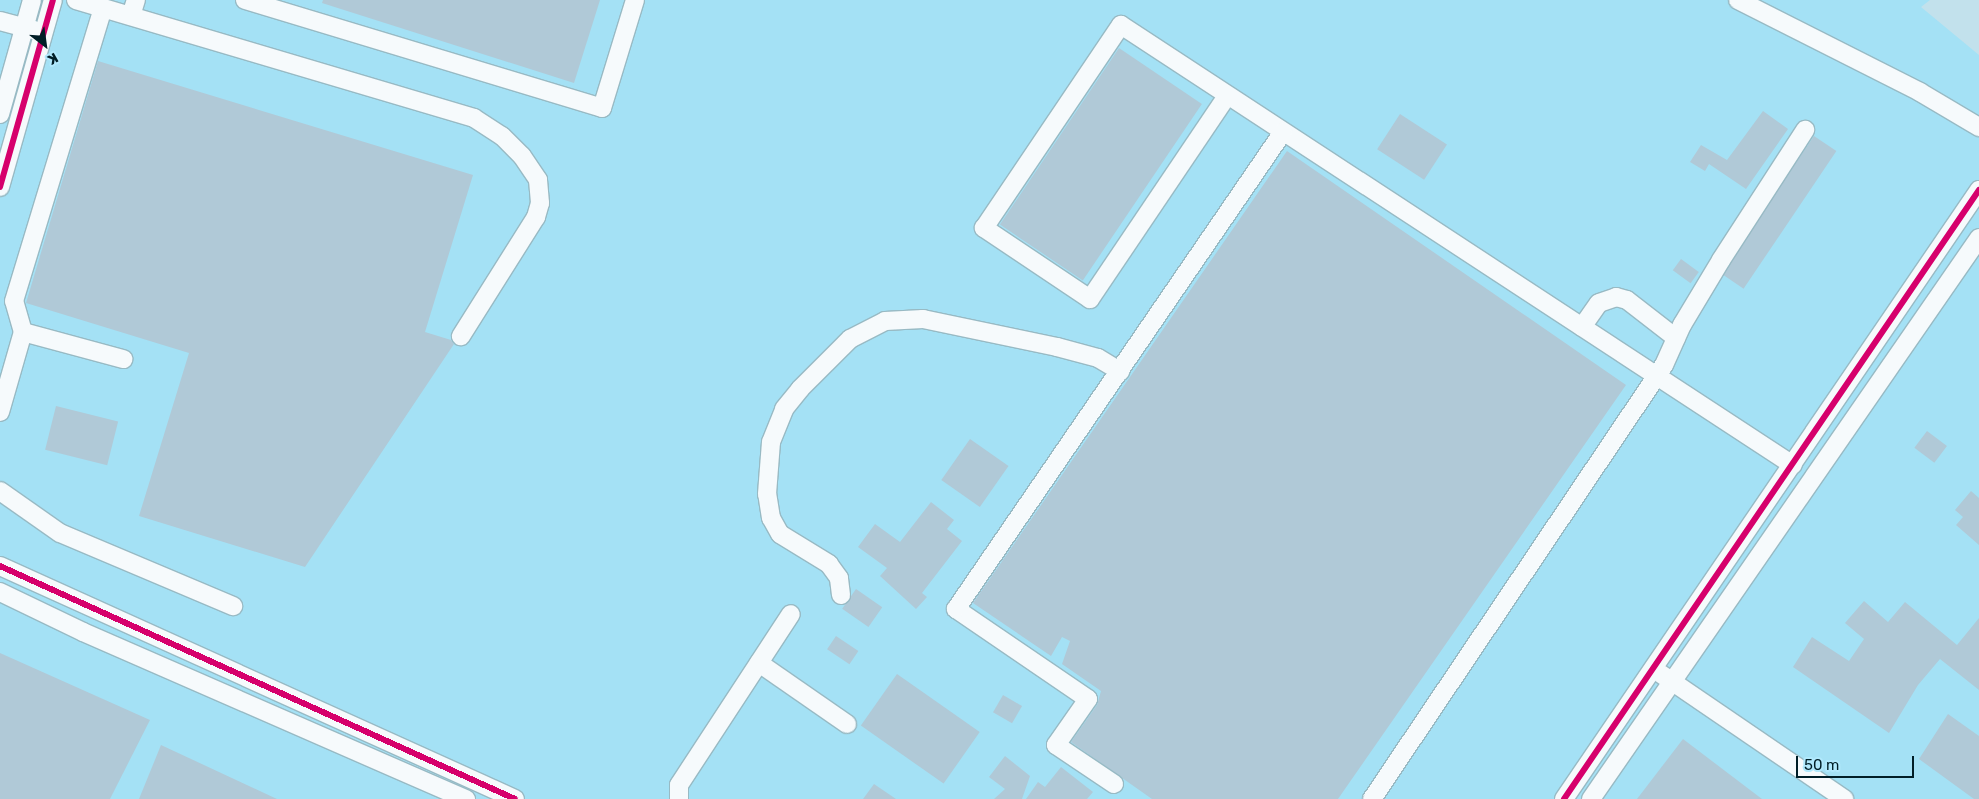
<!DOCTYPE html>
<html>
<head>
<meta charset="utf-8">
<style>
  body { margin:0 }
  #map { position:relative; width:1979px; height:799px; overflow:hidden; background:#c2e1ec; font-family:Rubik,sans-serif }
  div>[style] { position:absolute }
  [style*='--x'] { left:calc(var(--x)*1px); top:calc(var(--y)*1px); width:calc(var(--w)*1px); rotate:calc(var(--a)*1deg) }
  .built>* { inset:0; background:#a4e1f5 }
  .building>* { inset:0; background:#b0c9d7; transform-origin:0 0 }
  .roads { filter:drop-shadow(1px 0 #98bac4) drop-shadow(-1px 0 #98bac4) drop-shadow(0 1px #98bac4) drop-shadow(0 -1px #98bac4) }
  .minor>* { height:18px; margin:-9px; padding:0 9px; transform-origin:9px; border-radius:9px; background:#f6fafc }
  .cycleway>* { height:6px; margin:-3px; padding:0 3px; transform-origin:3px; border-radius:3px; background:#d6006c }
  span { translate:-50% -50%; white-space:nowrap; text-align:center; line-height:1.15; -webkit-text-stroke:4.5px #b1e9fd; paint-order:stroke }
  .north { position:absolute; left:20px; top:20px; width:50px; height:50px; -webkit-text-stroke:4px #b1e9fd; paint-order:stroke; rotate:150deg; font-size:14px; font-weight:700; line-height:20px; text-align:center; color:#001e27 }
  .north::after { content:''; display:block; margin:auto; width:18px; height:22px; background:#001e27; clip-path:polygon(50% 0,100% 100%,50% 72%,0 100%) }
  .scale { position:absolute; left:1796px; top:756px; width:118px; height:22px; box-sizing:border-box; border:2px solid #001e27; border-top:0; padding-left:6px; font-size:15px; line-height:18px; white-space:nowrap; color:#001e27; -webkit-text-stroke:4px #b1e9fd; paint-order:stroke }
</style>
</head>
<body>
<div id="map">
  <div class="built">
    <div style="clip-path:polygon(0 0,1930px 0,1921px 7px,1979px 55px,1979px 799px,0 799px)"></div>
  </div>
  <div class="building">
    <div style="clip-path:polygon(323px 0,600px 0,574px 83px,322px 3px)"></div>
    <div style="left:1119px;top:48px;width:100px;height:213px;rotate:34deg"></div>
    <div style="clip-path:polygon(98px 61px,473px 175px,425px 332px,451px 340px,454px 344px,305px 567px,139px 516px,189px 353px,26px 303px)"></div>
    <div style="clip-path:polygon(1763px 111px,1788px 129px,1746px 189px,1709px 164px,1705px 171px,1690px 162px,1701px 145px,1727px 160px)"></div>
    <div style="left:1400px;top:114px;width:56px;height:42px;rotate:33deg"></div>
    <div style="left:1814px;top:136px;width:27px;height:166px;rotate:34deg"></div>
    <div style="clip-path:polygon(1287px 151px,1626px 385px,1338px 799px,1152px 799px,1071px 742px,1097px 705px,1101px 691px,1062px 664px,1070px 641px,1062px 637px,1051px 656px,973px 603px)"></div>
    <div style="left:1681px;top:259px;width:22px;height:14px;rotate:36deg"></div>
    <div style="left:56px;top:406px;width:64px;height:45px;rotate:14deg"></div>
    <div style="left:1927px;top:431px;width:25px;height:21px;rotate:37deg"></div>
    <div style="left:970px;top:439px;width:47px;height:50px;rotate:35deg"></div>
    <div style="clip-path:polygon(1971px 491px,1979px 498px,1979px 545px,1956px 525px,1963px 517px,1955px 510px)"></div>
    <div style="clip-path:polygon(931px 502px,954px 520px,947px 529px,962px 541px,922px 593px,927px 597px,916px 609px,880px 576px,887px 568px,858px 547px,875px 524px,900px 542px)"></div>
    <div style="left:856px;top:589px;width:32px;height:24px;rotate:35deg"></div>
    <div style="clip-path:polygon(1864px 601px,1888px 622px,1905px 602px,1957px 645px,1979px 618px,1979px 690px,1940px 659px,1918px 685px,1889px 733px,1793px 667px,1812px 637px,1849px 661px,1864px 639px,1845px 623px)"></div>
    <div style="left:836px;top:636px;width:27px;height:16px;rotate:34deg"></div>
    <div style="clip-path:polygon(0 653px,150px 720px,110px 799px,0 799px)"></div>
    <div style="left:897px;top:674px;width:101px;height:63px;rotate:35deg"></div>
    <div style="left:1003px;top:695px;width:22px;height:20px;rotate:30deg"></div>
    <div style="clip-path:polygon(1948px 714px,1979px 736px,1979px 799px,1974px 799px,1919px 759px)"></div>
    <div style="clip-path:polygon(1683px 739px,1762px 799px,1637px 799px)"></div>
    <div style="clip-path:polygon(161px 745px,277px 799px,139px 799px)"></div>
    <div style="clip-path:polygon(1005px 756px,1030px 776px,1022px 799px,994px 799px,1005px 789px,989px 777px)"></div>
    <div style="clip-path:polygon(1061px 767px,1093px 792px,1087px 799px,1026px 799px,1038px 782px,1045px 787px)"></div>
    <div style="clip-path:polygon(874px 784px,896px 799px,863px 799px)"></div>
  </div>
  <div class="roads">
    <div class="minor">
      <div style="--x:76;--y:0;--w:415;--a:16.5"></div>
      <div style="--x:474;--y:118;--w:33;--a:33"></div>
      <div style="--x:502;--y:136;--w:28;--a:45"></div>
      <div style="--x:522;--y:156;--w:29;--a:56"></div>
      <div style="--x:538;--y:180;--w:23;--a:85"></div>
      <div style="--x:540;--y:203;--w:15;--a:106"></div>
      <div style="--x:536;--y:217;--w:141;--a:122.2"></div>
      <div style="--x:245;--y:0;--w:373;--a:16.8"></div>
      <div style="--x:602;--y:108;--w:113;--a:-73"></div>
      <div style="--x:1738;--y:0;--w:204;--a:26.8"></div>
      <div style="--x:1920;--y:92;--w:69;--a:30.7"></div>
      <div style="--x:131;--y:16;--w:17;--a:-73"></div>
      <div style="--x:0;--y:21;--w:35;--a:15"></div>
      <div style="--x:1227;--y:96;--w:245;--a:124"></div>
      <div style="--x:1090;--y:299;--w:128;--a:-146.2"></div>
      <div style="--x:984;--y:228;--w:245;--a:-56"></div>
      <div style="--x:1121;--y:25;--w:803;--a:33.22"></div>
      <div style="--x:0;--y:114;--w:118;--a:-74.3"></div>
      <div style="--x:0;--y:187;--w:194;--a:-74.2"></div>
      <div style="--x:1582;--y:327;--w:29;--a:-55"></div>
      <div style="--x:1599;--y:303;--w:18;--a:-19"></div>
      <div style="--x:1616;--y:297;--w:11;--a:15"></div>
      <div style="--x:1627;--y:300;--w:62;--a:37.8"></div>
      <div style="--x:23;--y:332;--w:104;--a:15.1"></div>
      <div style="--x:0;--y:412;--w:83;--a:-74"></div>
      <div style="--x:23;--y:332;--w:32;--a:-106"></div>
      <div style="--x:14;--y:301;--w:306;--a:-73.1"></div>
      <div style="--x:0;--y:491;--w:73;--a:35"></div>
      <div style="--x:60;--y:533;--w:188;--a:22.9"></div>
      <div style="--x:0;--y:566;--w:565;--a:24.34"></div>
      <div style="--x:0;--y:592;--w:92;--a:25.7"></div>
      <div style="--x:83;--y:632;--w:418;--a:23.6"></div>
      <div style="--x:841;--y:595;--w:17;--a:-97"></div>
      <div style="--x:839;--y:578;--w:17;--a:-126"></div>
      <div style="--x:829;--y:564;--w:57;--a:-148.5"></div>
      <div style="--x:780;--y:534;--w:18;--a:-119"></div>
      <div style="--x:771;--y:518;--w:24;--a:-99"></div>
      <div style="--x:767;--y:494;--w:52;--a:-85.6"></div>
      <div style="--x:771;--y:442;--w:35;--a:-68"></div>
      <div style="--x:784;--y:409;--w:26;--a:-51"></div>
      <div style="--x:800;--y:389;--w:71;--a:-45"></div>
      <div style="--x:850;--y:339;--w:39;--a:-27"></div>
      <div style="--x:885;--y:321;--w:38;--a:-3"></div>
      <div style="--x:923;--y:319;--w:137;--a:11.8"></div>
      <div style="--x:1057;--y:347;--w:42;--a:15"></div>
      <div style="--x:1098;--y:358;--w:26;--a:31"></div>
      <div style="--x:759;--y:663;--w:107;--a:34.7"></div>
      <div style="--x:1661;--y:674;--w:222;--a:34.3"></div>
      <div style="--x:1114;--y:784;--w:70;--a:-146.1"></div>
      <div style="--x:1056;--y:745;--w:56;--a:-55.2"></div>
      <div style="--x:1088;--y:699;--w:160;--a:-145.7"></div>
      <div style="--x:956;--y:609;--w:578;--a:-55.57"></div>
      <div style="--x:679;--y:799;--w:14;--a:-90"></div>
      <div style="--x:679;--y:785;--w:204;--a:-56.8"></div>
      <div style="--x:1372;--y:799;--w:523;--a:-56.07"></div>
      <div style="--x:1664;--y:365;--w:44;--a:-65.8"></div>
      <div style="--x:1682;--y:325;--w:76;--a:-59"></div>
      <div style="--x:1721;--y:260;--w:155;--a:-57.1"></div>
      <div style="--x:1564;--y:799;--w:737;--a:-55.73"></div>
      <div style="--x:1591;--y:799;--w:682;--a:-55.33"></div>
    </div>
  </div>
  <div class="cycleway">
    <div style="--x:0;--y:187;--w:194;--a:-74.2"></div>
    <div style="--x:0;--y:566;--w:565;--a:24.34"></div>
    <div style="--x:1564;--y:799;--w:737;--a:-55.73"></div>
  </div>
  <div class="north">K</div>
  <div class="scale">50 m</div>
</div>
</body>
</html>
